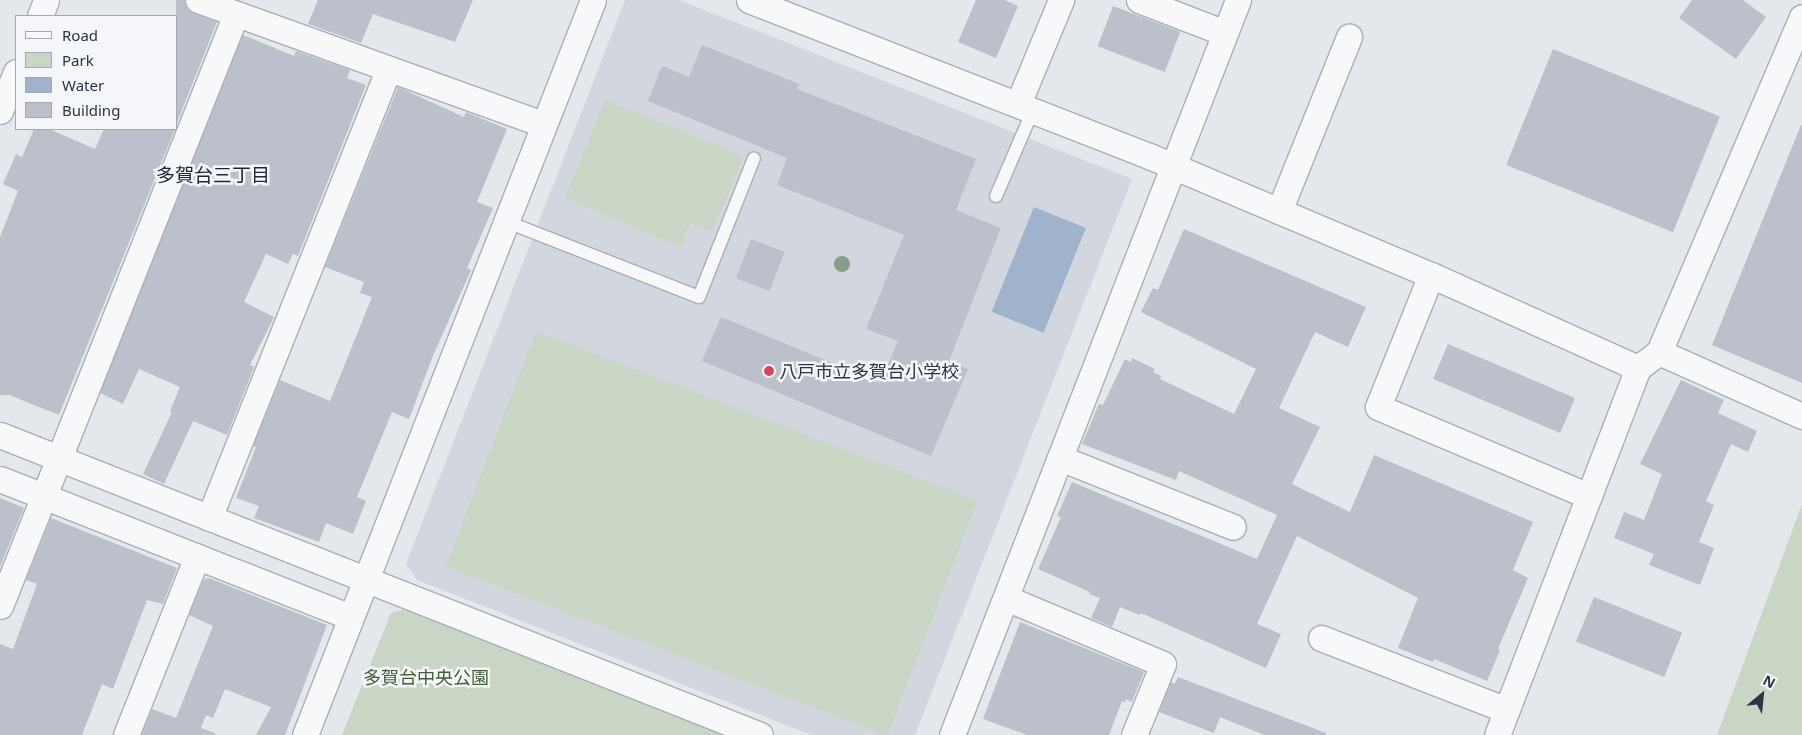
<!DOCTYPE html>
<html>
<head>
<meta charset="utf-8">
<style>
  body { margin:0 }
  #map { position:relative; width:1802px; height:735px; overflow:hidden; background:#e4e7ec; font-family:"Noto Sans","Noto Sans JP",sans-serif }
  div>[style] { position:absolute }
  [style*='--x'] { left:calc(var(--x)*1px); top:calc(var(--y)*1px); width:calc(var(--w)*1px); rotate:calc(var(--a)*1deg) }
  .built>* { inset:0; background:#d2d6de }
  .green>* { inset:0; background:#c9d6c5; transform-origin:0 0 }
  .water>* { inset:0; background:#9fb4cc; transform-origin:0 0 }
  .building>* { inset:0; background:#bbc0ca; transform-origin:0 0 }
  .roads { filter:drop-shadow(1px 0 #a9aeb7) drop-shadow(-1px 0 #a9aeb7) drop-shadow(0 1px #a9aeb7) drop-shadow(0 -1px #a9aeb7) }
  .service>* { height:12px; margin:-6px; padding:0 6px; transform-origin:6px; border-radius:6px; background:#f7f8fa }
  .minor>* { height:25px; margin:-12.5px; padding:0 12.5px; transform-origin:12.5px; border-radius:12.5px; background:#f7f8fa }
  .trees>* { width:16px; height:16px; margin:-8px; border-radius:50%; background:#899d89 }
  .dots>* { width:14px; height:14px; translate:-50% -50%; box-sizing:border-box; border:2px solid #f4f6f9; border-radius:50% }
  span { translate:-50% -50%; white-space:nowrap; text-align:center; line-height:1.15; -webkit-text-stroke:5px #f4f6f9; paint-order:stroke }
  .poi-label { font-size:18px; color:#2b3445 }
  .left { translate:0 -50%; text-align:left }
  .park-label { font-size:18px; color:#3f6138 }
  .neighbourhood-label { font-size:19px; color:#1d2536 }
  .legend { position:absolute; left:15px; top:15px; width:162px; height:115px; box-sizing:border-box; background:#f4f6f9; border:1px solid #a4a8b1; margin:0; padding:6px 9px; list-style:none; font-size:15px; color:#2b3445 }
  .legend li { display:flex; align-items:center; gap:10px; height:25px }
  .legend b { width:25px; border:1px solid #a4a8b1 }
  .north { position:absolute; left:1737px; top:670px; width:50px; height:50px; -webkit-text-stroke:4px #f4f6f9; paint-order:stroke; rotate:28deg; font-size:14px; font-weight:700; line-height:20px; text-align:center; color:#2b3445 }
  .north::after { content:''; display:block; margin:auto; width:18px; height:22px; background:#2b3445; clip-path:polygon(50% 0,100% 100%,50% 72%,0 100%) }
</style>
</head>
<body>
<div id="map">
  <div class="built">
    <div style="clip-path:polygon(625px 0,679px 0,1132px 179px,915px 735px,811px 735px,417px 580px,406px 564px)"></div>
  </div>
  <div class="green">
    <div style="clip-path:polygon(605px 100px,744px 156px,712px 232px,690px 223px,680px 247px,565px 198px)"></div>
    <div style="left:536px;top:331px;width:473px;height:252px;rotate:21deg"></div>
    <div style="clip-path:polygon(1802px 504px,1802px 735px,1717px 735px)"></div>
    <div style="clip-path:polygon(407px 608px,730px 735px,342px 735px,391px 613px)"></div>
  </div>
  <div class="water">
    <div style="left:1034px;top:207px;width:56px;height:113px;rotate:22deg"></div>
  </div>
  <div class="building">
    <div style="clip-path:polygon(176px 0,184px 0,187px 9px,193px 13px,217px 22px,176px 125px)"></div>
    <div style="clip-path:polygon(318px 0,473px 0,455px 42px,373px 14px,361px 43px,308px 24px)"></div>
    <div style="clip-path:polygon(976px 0,1005px 0,1018px 6px,996px 58px,958px 42px)"></div>
    <div style="clip-path:polygon(1692px 0,1743px 0,1766px 17px,1736px 59px,1679px 18px)"></div>
    <div style="left:1113px;top:6px;width:72px;height:43px;rotate:21deg"></div>
    <div style="clip-path:polygon(243px 35px,294px 56px,296px 51px,350px 70px,347px 78px,366px 85px,298px 256px,293px 254px,288px 264px,266px 254px,244px 302px,274px 317px,250px 365px,254px 367px,227px 435px,193px 421px,164px 484px,143px 474px,172px 412px,170px 411px,180px 387px,139px 369px,123px 404px,100px 393px)"></div>
    <div style="clip-path:polygon(702px 45px,799px 84px,797px 89px,976px 159px,956px 210px,1001px 228px,949px 361px,968px 369px,931px 456px,702px 361px,721px 317px,880px 383px,898px 341px,866px 329px,904px 235px,777px 185px,787px 158px,648px 101px,662px 66px,689px 77px)"></div>
    <div style="left:1553px;top:49px;width:180px;height:125px;rotate:22deg"></div>
    <div style="clip-path:polygon(398px 87px,464px 117px,466px 112px,507px 129px,477px 202px,493px 208px,467px 268px,471px 270px,432px 358px,409px 419px,392px 412px,357px 497px,366px 501px,353px 534px,326px 523px,319px 542px,254px 518px,259px 506px,236px 498px,256px 447px,253px 446px,280px 380px,330px 401px,372px 297px,360px 293px,364px 282px,325px 267px)"></div>
    <div style="clip-path:polygon(1801px 125px,1802px 126px,1802px 383px,1712px 345px)"></div>
    <div style="clip-path:polygon(34px 129px,49px 129px,95px 149px,104px 129px,175px 129px,59px 415px,9px 395px,0 395px,0 237px,18px 191px,3px 184px,16px 154px,22px 157px)"></div>
    <div style="clip-path:polygon(1184px 229px,1366px 307px,1348px 347px,1315px 332px,1279px 408px,1320px 427px,1292px 484px,1350px 512px,1374px 455px,1533px 522px,1513px 570px,1528px 578px,1498px 649px,1500px 650px,1487px 681px,1434px 659px,1433px 662px,1398px 648px,1418px 598px,1297px 536px,1257px 624px,1281px 634px,1266px 668px,1141px 613px,1140px 615px,1120px 607px,1112px 627px,1091px 618px,1100px 598px,1089px 594px,1090px 592px,1038px 569px,1061px 517px,1057px 516px,1072px 482px,1257px 559px,1277px 515px,1179px 471px,1176px 480px,1082px 444px,1099px 404px,1103px 405px,1125px 359px,1131px 362px,1132px 358px,1155px 369px,1153px 372px,1161px 376px,1160px 379px,1234px 414px,1256px 369px,1141px 312px,1153px 288px,1158px 290px)"></div>
    <div style="left:751px;top:239px;width:36px;height:42px;rotate:21deg"></div>
    <div style="left:1448px;top:344px;width:138px;height:38px;rotate:23deg"></div>
    <div style="clip-path:polygon(1681px 380px,1724px 400px,1718px 413px,1757px 431px,1748px 452px,1731px 444px,1706px 501px,1714px 505px,1699px 542px,1714px 548px,1700px 585px,1649px 565px,1654px 554px,1614px 538px,1624px 512px,1644px 520px,1662px 474px,1640px 464px)"></div>
    <div style="clip-path:polygon(0 498px,24px 508px,0 567px)"></div>
    <div style="clip-path:polygon(51px 518px,177px 568px,163px 604px,147px 600px,113px 689px,102px 684px,82px 735px,0 735px,0 644px,13px 649px,37px 584px,26px 580px)"></div>
    <div style="clip-path:polygon(209px 578px,327px 625px,285px 735px,256px 735px,271px 707px,225px 689px,213px 718px,206px 715px,201px 728px,215px 733px,215px 735px,142px 735px,152px 709px,176px 718px,213px 626px,189px 615px,204px 579px)"></div>
    <div style="left:1594px;top:597px;width:95px;height:48px;rotate:22deg"></div>
    <div style="clip-path:polygon(1020px 622px,1144px 672px,1132px 702px,1126px 699px,1125px 702px,1122px 701px,1109px 735px,1027px 735px,983px 719px)"></div>
    <div style="clip-path:polygon(1178px 677px,1326px 733px,1326px 735px,1264px 735px,1220px 717px,1214px 733px,1159px 712px,1171px 682px,1175px 684px)"></div>
  </div>
  <div class="roads">
    <div class="service">
      <div style="--x:996;--y:196;--w:94;--a:-66.7"></div>
      <div style="--x:505;--y:221;--w:208;--a:21.4"></div>
      <div style="--x:699;--y:297;--w:149;--a:-68.4"></div>
    </div>
    <div class="minor">
      <div style="--x:198;--y:0;--w:367;--a:19.8"></div>
      <div style="--x:749;--y:0;--w:429;--a:21.3"></div>
      <div style="--x:1149;--y:156;--w:306;--a:22.9"></div>
      <div style="--x:1431;--y:275;--w:227;--a:24.2"></div>
      <div style="--x:1638;--y:368;--w:393;--a:111"></div>
      <div style="--x:1139;--y:0;--w:92;--a:21"></div>
      <div style="--x:40;--y:16;--w:17;--a:-69"></div>
      <div style="--x:1018;--y:104;--w:113;--a:-67.5"></div>
      <div style="--x:0;--y:111;--w:42;--a:-67.7"></div>
      <div style="--x:1279;--y:211;--w:188;--a:-68.1"></div>
      <div style="--x:1431;--y:275;--w:142;--a:111.9"></div>
      <div style="--x:1378;--y:407;--w:229;--a:22.9"></div>
      <div style="--x:1659;--y:352;--w:157;--a:24.1"></div>
      <div style="--x:1638;--y:368;--w:26;--a:-37"></div>
      <div style="--x:1659;--y:352;--w:364;--a:-66.9"></div>
      <div style="--x:0;--y:435;--w:817;--a:21.54"></div>
      <div style="--x:1060;--y:458;--w:186;--a:21.7"></div>
      <div style="--x:0;--y:479;--w:377;--a:21.5"></div>
      <div style="--x:209;--y:518;--w:482;--a:-68.2"></div>
      <div style="--x:1006;--y:598;--w:170;--a:22.8"></div>
      <div style="--x:1163;--y:664;--w:77;--a:112.2"></div>
      <div style="--x:0;--y:606;--w:637;--a:-68.27"></div>
      <div style="--x:1321;--y:638;--w:199;--a:21.2"></div>
      <div style="--x:126;--y:735;--w:192;--a:-68.3"></div>
      <div style="--x:305;--y:735;--w:789;--a:-68.6"></div>
      <div style="--x:952;--y:735;--w:789;--a:-68.74"></div>
    </div>
  </div>
  <div class="trees">
    <div style="left:842px;top:264px"></div>
  </div>
  <div class="dots">
    <div style="left:769px;top:371px;background:#d1495b"></div>
  </div>
  <div class="poi-label">
    <span class="left" style="left:779px;top:371px">八戸市立多賀台小学校</span>
  </div>
  <div class="park-label">
    <span style="left:426px;top:677px">多賀台中央公園</span>
  </div>
  <div class="neighbourhood-label">
    <span style="left:213px;top:176px">多賀台三丁目</span>
  </div>
  <ul class="legend">
  <li><b style="height:6px;background:#f7f8fa"></b>Road</li>
  <li><b style="height:14px;background:#c9d6c5"></b>Park</li>
  <li><b style="height:14px;background:#9fb4cc"></b>Water</li>
  <li><b style="height:14px;background:#bbc0ca"></b>Building</li>
  </ul>
  <div class="north">N</div>
</div>
</body>
</html>
